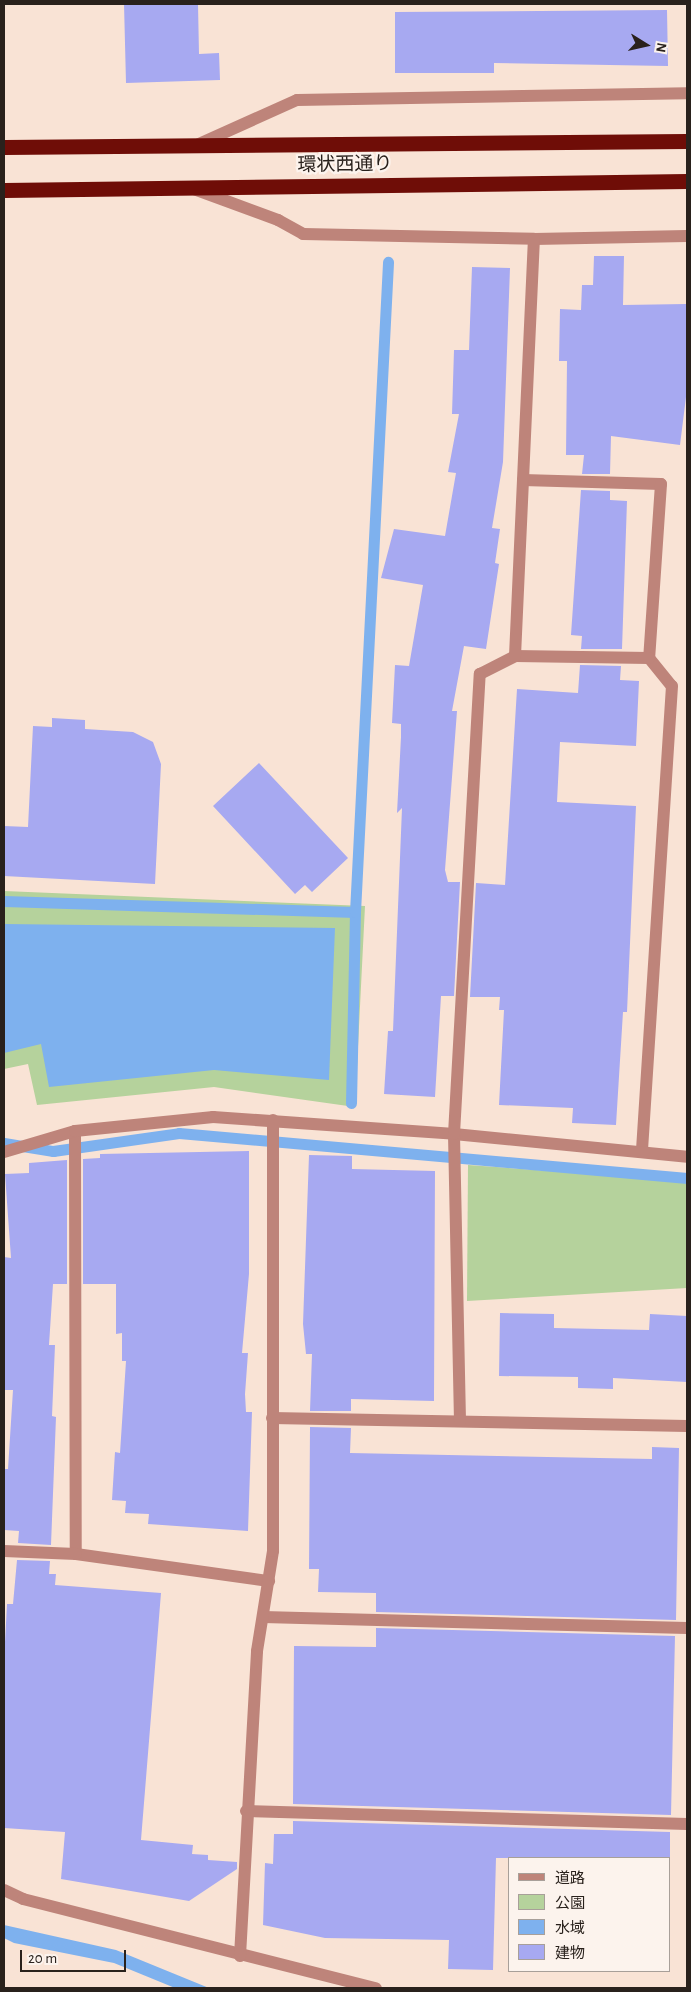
<!DOCTYPE html>
<html>
<head>
<meta charset="utf-8">
<style>
  body { margin:0 }
  #map { position:relative; width:691px; height:1992px; overflow:hidden; background:#f9e3d5; font-family:"Alegreya Sans","Noto Sans JP",sans-serif }
  div>[style] { position:absolute }
  [style*='--x'] { left:calc(var(--x)*1px); top:calc(var(--y)*1px); width:calc(var(--w)*1px); rotate:calc(var(--a)*1deg) }
  .green>* { inset:0; background:#b5d29c }
  .water>* { inset:0; background:#7eb1ee }
  .stream>* { height:11px; margin:-5.5px; padding:0 5.5px; transform-origin:5.5px; border-radius:5.5px; background:#7eb1ee }
  .building>* { inset:0; background:#a7a9f1 }
  .minor>* { height:12px; margin:-6px; padding:0 6px; transform-origin:6px; border-radius:6px; background:#be847a }
  .highway>* { height:15px; margin:-7.5px; padding:0 7.5px; transform-origin:7.5px; border-radius:7.5px; background:#6f0d07 }
  span { translate:-50% -50%; white-space:nowrap; text-align:center; line-height:1.15; -webkit-text-stroke:4.5px #fcf3ed; paint-order:stroke }
  .street-label { font-size:19px; color:#29211c }
  .frame { position:absolute; inset:0; border:5px solid #29211c; pointer-events:none }
  .legend { position:absolute; left:508px; top:1857px; width:162px; height:115px; box-sizing:border-box; background:#fcf3ed; border:1px solid #a89f99; margin:0; padding:6px 9px; list-style:none; font-size:15px; color:#29211c }
  .legend li { display:flex; align-items:center; gap:10px; height:25px }
  .legend b { width:25px; border:1px solid #a89f99 }
  .north { position:absolute; left:621px; top:20px; width:50px; height:50px; -webkit-text-stroke:4px #fcf3ed; paint-order:stroke; rotate:100deg; font-size:14px; font-weight:700; line-height:20px; text-align:center; color:#29211c }
  .north::after { content:''; display:block; margin:auto; width:18px; height:22px; background:#29211c; clip-path:polygon(50% 0,100% 100%,50% 72%,0 100%) }
  .scale { position:absolute; left:20px; top:1950px; width:106px; height:22px; box-sizing:border-box; border:2px solid #29211c; border-top:0; padding-left:6px; font-size:15px; line-height:18px; white-space:nowrap; color:#29211c; -webkit-text-stroke:4px #fcf3ed; paint-order:stroke }
</style>
</head>
<body>
<div id="map">
  <div class="green">
    <div style="clip-path:polygon(4px 891px,365px 906px,355px 1107px,214px 1087px,37px 1105px,28px 1064px,4px 1069px)"></div>
    <div style="clip-path:polygon(468px 1165px,687px 1181px,687px 1288px,467px 1301px)"></div>
  </div>
  <div class="water">
    <div style="clip-path:polygon(4px 924px,335px 928px,329px 1080px,214px 1070px,49px 1087px,41px 1044px,4px 1053px)"></div>
    <div style="clip-path:polygon(4px 1925px,116px 1950px,209px 1988px,175px 1988px,114px 1963px,14px 1943px,4px 1938px)"></div>
  </div>
  <div class="stream">
    <div style="--x:4;--y:901;--w:351;--a:1.8"></div>
    <div style="--x:355;--y:912;--w:191;--a:91.2"></div>
    <div style="--x:355;--y:912;--w:651;--a:-87.09"></div>
    <div style="--x:4;--y:1143;--w:50;--a:9.3"></div>
    <div style="--x:53;--y:1151;--w:127;--a:-8.1"></div>
    <div style="--x:179;--y:1133;--w:510;--a:5.06"></div>
  </div>
  <div class="building">
    <div style="clip-path:polygon(124px 4px,198px 4px,199px 54px,219px 53px,220px 80px,126px 83px)"></div>
    <div style="clip-path:polygon(667px 10px,668px 66px,494px 63px,494px 73px,395px 73px,395px 12px)"></div>
    <div style="clip-path:polygon(594px 256px,624px 256px,623px 305px,686px 304px,687px 389px,680px 445px,611px 436px,610px 474px,582px 474px,584px 455px,566px 455px,567px 361px,559px 361px,560px 309px,581px 310px,582px 285px,593px 285px)"></div>
    <div style="clip-path:polygon(472px 267px,510px 268px,503px 462px,492px 528px,500px 529px,495px 563px,499px 564px,486px 649px,464px 646px,452px 711px,457px 711px,445px 870px,448px 882px,460px 882px,454px 996px,441px 996px,435px 1097px,384px 1094px,388px 1031px,393px 1031px,402px 808px,397px 813px,401px 737px,401px 724px,392px 723px,395px 665px,409px 666px,423px 585px,381px 578px,394px 529px,445px 536px,456px 473px,448px 472px,459px 414px,452px 414px,454px 350px,469px 350px)"></div>
    <div style="clip-path:polygon(581px 490px,610px 491px,610px 500px,627px 501px,622px 649px,581px 649px,582px 636px,571px 635px)"></div>
    <div style="clip-path:polygon(580px 665px,621px 666px,620px 680px,639px 681px,636px 746px,560px 742px,557px 802px,636px 806px,627px 1012px,623px 1012px,616px 1125px,572px 1123px,573px 1108px,499px 1105px,504px 1010px,499px 1010px,500px 997px,470px 997px,476px 883px,505px 885px,517px 689px,578px 693px)"></div>
    <div style="clip-path:polygon(52px 718px,85px 720px,85px 729px,133px 732px,153px 742px,161px 764px,155px 884px,4px 876px,4px 826px,28px 827px,33px 726px,52px 727px)"></div>
    <div style="clip-path:polygon(259px 763px,348px 858px,312px 892px,305px 885px,295px 894px,213px 806px)"></div>
    <div style="clip-path:polygon(249px 1151px,249px 1274px,242px 1353px,248px 1353px,245px 1394px,246px 1412px,252px 1412px,248px 1531px,148px 1524px,149px 1514px,125px 1513px,126px 1501px,112px 1500px,115px 1452px,120px 1453px,126px 1361px,122px 1361px,122px 1333px,116px 1334px,116px 1284px,83px 1284px,83px 1159px,100px 1158px,100px 1154px)"></div>
    <div style="clip-path:polygon(309px 1155px,352px 1156px,352px 1169px,435px 1171px,434px 1401px,351px 1399px,351px 1411px,310px 1411px,312px 1354px,306px 1354px,303px 1324px)"></div>
    <div style="clip-path:polygon(67px 1160px,67px 1284px,53px 1284px,49px 1345px,55px 1345px,52px 1416px,56px 1417px,51px 1545px,18px 1543px,19px 1531px,4px 1530px,4px 1469px,8px 1469px,13px 1390px,4px 1390px,4px 1257px,11px 1258px,5px 1174px,29px 1173px,29px 1163px)"></div>
    <div style="clip-path:polygon(500px 1313px,554px 1314px,554px 1328px,649px 1330px,650px 1314px,687px 1316px,687px 1382px,613px 1378px,613px 1389px,578px 1388px,578px 1377px,499px 1376px)"></div>
    <div style="clip-path:polygon(310px 1427px,351px 1428px,350px 1453px,652px 1459px,652px 1447px,679px 1448px,676px 1620px,376px 1612px,376px 1593px,318px 1592px,319px 1569px,309px 1569px)"></div>
    <div style="clip-path:polygon(17px 1560px,50px 1561px,49px 1574px,56px 1574px,55px 1585px,161px 1593px,141px 1840px,193px 1845px,192px 1854px,208px 1855px,208px 1860px,237px 1862px,237px 1869px,189px 1901px,61px 1879px,65px 1832px,4px 1828px,4px 1661px,7px 1604px,13px 1604px)"></div>
    <div style="clip-path:polygon(376px 1628px,675px 1636px,671px 1815px,293px 1804px,294px 1646px,376px 1647px)"></div>
    <div style="clip-path:polygon(293px 1821px,670px 1832px,670px 1858px,496px 1858px,493px 1970px,448px 1969px,449px 1940px,325px 1938px,263px 1925px,265px 1863px,273px 1864px,274px 1834px,293px 1834px)"></div>
  </div>
  <div class="minor">
    <div style="--x:199;--y:144;--w:107;--a:-24.2"></div>
    <div style="--x:297;--y:100;--w:390;--a:-1"></div>
    <div style="--x:194;--y:189;--w:90;--a:20.3"></div>
    <div style="--x:278;--y:220;--w:29;--a:29"></div>
    <div style="--x:303;--y:234;--w:231;--a:1.2"></div>
    <div style="--x:534;--y:239;--w:153;--a:-1.1"></div>
    <div style="--x:523;--y:480;--w:138;--a:1.7"></div>
    <div style="--x:661;--y:484;--w:174;--a:93.9"></div>
    <div style="--x:649;--y:658;--w:36;--a:51"></div>
    <div style="--x:672;--y:686;--w:467;--a:93.7"></div>
    <div style="--x:515;--y:656;--w:134;--a:0.9"></div>
    <div style="--x:75;--y:1131;--w:423;--a:89.9"></div>
    <div style="--x:76;--y:1554;--w:195;--a:8"></div>
    <div style="--x:4;--y:1152;--w:74;--a:-16.5"></div>
    <div style="--x:75;--y:1131;--w:139;--a:-5.8"></div>
    <div style="--x:213;--y:1117;--w:242;--a:4"></div>
    <div style="--x:454;--y:1134;--w:234;--a:5.6"></div>
    <div style="--x:272;--y:1418;--w:415;--a:1.1"></div>
    <div style="--x:460;--y:1421;--w:287;--a:-91.2"></div>
    <div style="--x:454;--y:1134;--w:461;--a:-86.8"></div>
    <div style="--x:480;--y:674;--w:39;--a:-27"></div>
    <div style="--x:515;--y:656;--w:417;--a:-87.4"></div>
    <div style="--x:4;--y:1551;--w:72;--a:2.4"></div>
    <div style="--x:263;--y:1617;--w:424;--a:1.5"></div>
    <div style="--x:246;--y:1811;--w:441;--a:1.7"></div>
    <div style="--x:4;--y:1890;--w:21;--a:25"></div>
    <div style="--x:23;--y:1899;--w:364;--a:14.2"></div>
    <div style="--x:240;--y:1956;--w:305;--a:-86.8"></div>
    <div style="--x:257;--y:1651;--w:101;--a:-80.9"></div>
    <div style="--x:273;--y:1551;--w:431;--a:-90"></div>
  </div>
  <div class="highway">
    <div style="--x:4;--y:147;--w:683;--a:-0.5"></div>
    <div style="--x:4;--y:190;--w:683;--a:-0.75"></div>
  </div>
  <div class="street-label">
    <span style="left:345px;top:165px;rotate:-1deg">環状西通り</span>
  </div>
  <div class="frame"></div>
  <ul class="legend">
  <li><b style="height:6px;background:#be847a"></b>道路</li>
  <li><b style="height:14px;background:#b5d29c"></b>公園</li>
  <li><b style="height:14px;background:#7eb1ee"></b>水域</li>
  <li><b style="height:14px;background:#a7a9f1"></b>建物</li>
  </ul>
  <div class="north">N</div>
  <div class="scale">20 m</div>
</div>
</body>
</html>
